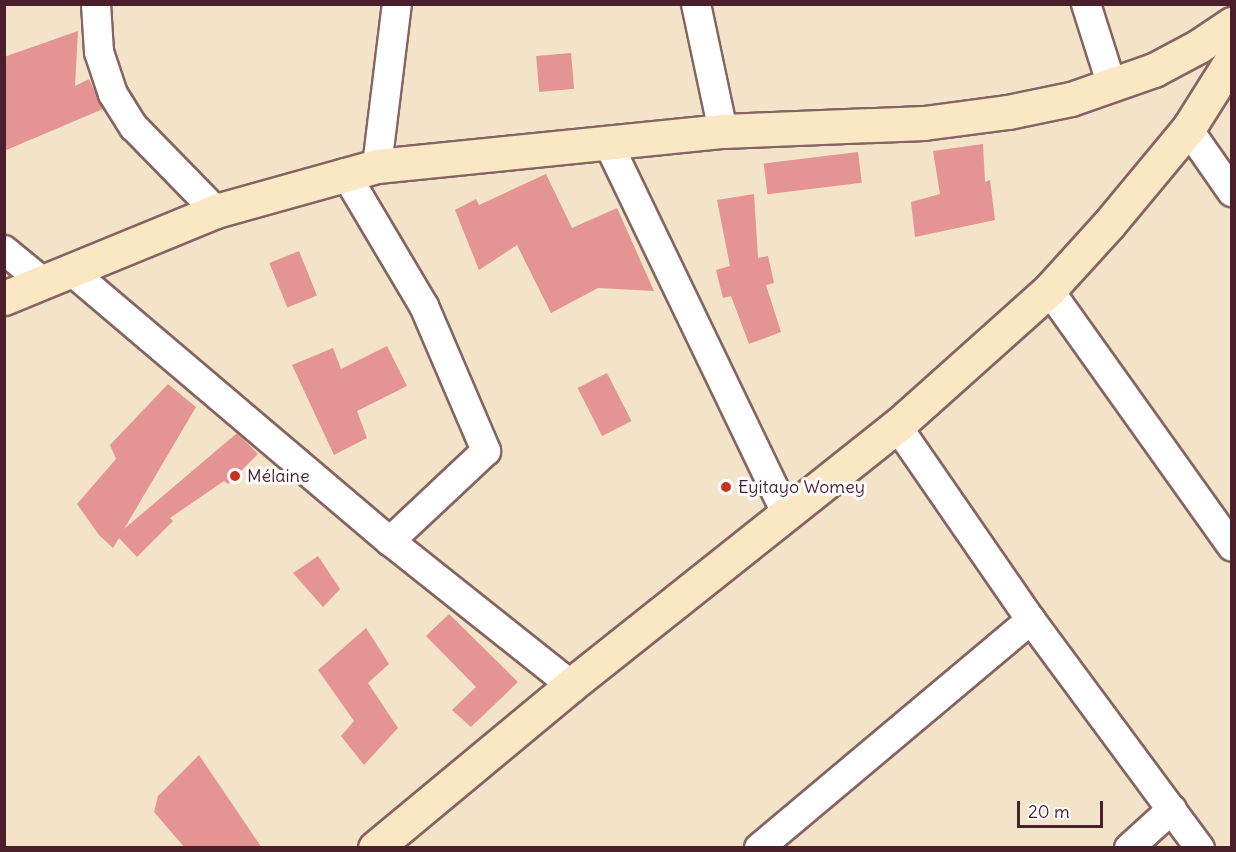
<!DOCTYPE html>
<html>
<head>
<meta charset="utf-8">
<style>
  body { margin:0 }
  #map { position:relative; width:1236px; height:852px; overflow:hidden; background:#f3e3c9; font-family:Delius,sans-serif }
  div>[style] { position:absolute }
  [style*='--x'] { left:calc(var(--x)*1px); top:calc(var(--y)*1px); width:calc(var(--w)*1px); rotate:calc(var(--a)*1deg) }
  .building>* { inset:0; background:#e49492; transform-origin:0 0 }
  .roads { filter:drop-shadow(2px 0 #856462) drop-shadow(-2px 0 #856462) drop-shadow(0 2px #856462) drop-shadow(0 -2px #856462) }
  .street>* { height:28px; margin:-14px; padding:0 14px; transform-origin:14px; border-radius:14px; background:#fff }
  .secondary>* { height:33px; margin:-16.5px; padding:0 16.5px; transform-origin:16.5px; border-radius:16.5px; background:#fae7c3 }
  .dots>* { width:16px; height:16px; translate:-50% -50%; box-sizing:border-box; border:3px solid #fff; border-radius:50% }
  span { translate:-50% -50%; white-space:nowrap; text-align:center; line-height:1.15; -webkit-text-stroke:6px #fff; paint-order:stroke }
  .poi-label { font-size:18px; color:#4a1f2b }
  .left { translate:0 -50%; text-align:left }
  .frame { position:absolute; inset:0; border:6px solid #4a1f2b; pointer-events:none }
  .scale { position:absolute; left:1017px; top:801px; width:86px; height:27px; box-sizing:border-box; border:3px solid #4a1f2b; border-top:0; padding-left:8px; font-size:18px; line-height:21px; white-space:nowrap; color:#4a1f2b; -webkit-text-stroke:4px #fff; paint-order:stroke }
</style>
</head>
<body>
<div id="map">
  <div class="building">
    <div style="clip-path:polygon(78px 31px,75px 86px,89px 79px,103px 109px,4px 151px,4px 57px)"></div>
    <div style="left:571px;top:53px;width:36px;height:35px;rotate:85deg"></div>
    <div style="clip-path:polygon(983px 144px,985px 182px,990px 180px,995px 220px,915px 237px,911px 202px,940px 194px,933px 151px)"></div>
    <div style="left:858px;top:152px;width:31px;height:95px;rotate:83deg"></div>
    <div style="clip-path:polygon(546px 174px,572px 228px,617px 208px,654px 291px,598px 288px,551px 313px,517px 245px,479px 270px,455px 210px,476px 199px,479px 205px)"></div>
    <div style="clip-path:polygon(754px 194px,758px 258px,768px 256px,774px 283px,766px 285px,781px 332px,749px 344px,731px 296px,723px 298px,716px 270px,730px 266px,717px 200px)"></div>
    <div style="left:299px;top:251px;width:48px;height:32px;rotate:68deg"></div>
    <div style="clip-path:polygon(387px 346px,407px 386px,357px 411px,367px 438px,334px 455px,292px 365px,333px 348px,341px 369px)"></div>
    <div style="left:607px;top:373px;width:54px;height:33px;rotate:63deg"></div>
    <div style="clip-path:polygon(168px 384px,196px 407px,124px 529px,237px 433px,258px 454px,228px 484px,224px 481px,170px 518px,173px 521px,137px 557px,119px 538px,113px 548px,99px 535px,77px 504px,116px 459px,110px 445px)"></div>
    <div style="clip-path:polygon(318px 556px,340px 589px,323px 607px,293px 573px)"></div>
    <div style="clip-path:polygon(449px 614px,518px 682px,471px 727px,452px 710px,476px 687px,426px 636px)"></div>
    <div style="clip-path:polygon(366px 628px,389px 664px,368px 683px,398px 728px,364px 765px,341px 736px,354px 721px,318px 670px)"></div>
    <div style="clip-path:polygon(199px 755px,262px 848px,185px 848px,154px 812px,158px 796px)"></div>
  </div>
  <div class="roads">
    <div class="street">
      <div style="--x:96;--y:4;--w:48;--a:86.4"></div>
      <div style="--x:99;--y:52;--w:44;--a:71.6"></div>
      <div style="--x:113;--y:94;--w:39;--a:58"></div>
      <div style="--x:134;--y:127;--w:117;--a:45.7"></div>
      <div style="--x:696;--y:4;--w:130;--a:78"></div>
      <div style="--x:1086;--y:4;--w:86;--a:72.4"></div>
      <div style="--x:1188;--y:129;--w:77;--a:55.1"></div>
      <div style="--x:608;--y:143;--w:411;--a:64.3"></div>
      <div style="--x:377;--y:166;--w:163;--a:-83"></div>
      <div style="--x:345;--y:173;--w:155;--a:59.3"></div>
      <div style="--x:424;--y:306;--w:158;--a:66.8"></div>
      <div style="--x:486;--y:451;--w:132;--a:136.8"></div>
      <div style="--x:4;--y:250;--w:50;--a:39.4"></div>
      <div style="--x:70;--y:270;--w:419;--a:40.3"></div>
      <div style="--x:390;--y:541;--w:231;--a:38.5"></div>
      <div style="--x:1049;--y:290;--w:315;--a:54.5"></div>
      <div style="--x:897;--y:426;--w:236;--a:55.4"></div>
      <div style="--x:1031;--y:620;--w:284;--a:53.5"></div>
      <div style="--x:759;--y:848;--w:355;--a:-40"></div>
      <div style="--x:1129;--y:848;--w:58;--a:-42.2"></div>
    </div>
    <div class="secondary">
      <div style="--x:4;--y:298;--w:229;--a:-22.3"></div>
      <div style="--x:216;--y:211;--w:167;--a:-15.6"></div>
      <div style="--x:377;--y:166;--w:348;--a:-5.8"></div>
      <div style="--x:723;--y:131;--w:201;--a:-2.3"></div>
      <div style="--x:924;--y:123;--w:85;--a:-7.5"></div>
      <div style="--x:1008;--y:112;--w:64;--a:-11.7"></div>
      <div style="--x:1071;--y:99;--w:88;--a:-19.3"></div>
      <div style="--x:1154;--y:70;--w:51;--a:-28.1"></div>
      <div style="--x:1199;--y:46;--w:40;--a:-34"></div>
      <div style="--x:375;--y:848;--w:255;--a:-39.7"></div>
      <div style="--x:571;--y:685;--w:416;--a:-38.5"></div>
      <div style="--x:897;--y:426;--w:204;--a:-41.8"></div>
      <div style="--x:1049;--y:290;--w:89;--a:-47.7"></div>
      <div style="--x:1109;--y:224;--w:124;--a:-50.3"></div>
      <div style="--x:1188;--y:129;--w:83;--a:-57.8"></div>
    </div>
  </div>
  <div class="dots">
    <div style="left:235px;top:476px;background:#c8321e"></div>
    <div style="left:726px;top:487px;background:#c8321e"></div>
  </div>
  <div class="poi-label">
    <span class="left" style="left:247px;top:476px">Mélaine</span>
    <span class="left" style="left:738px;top:487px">Eyitayo Womey</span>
  </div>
  <div class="frame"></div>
  <div class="scale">20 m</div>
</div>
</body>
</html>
